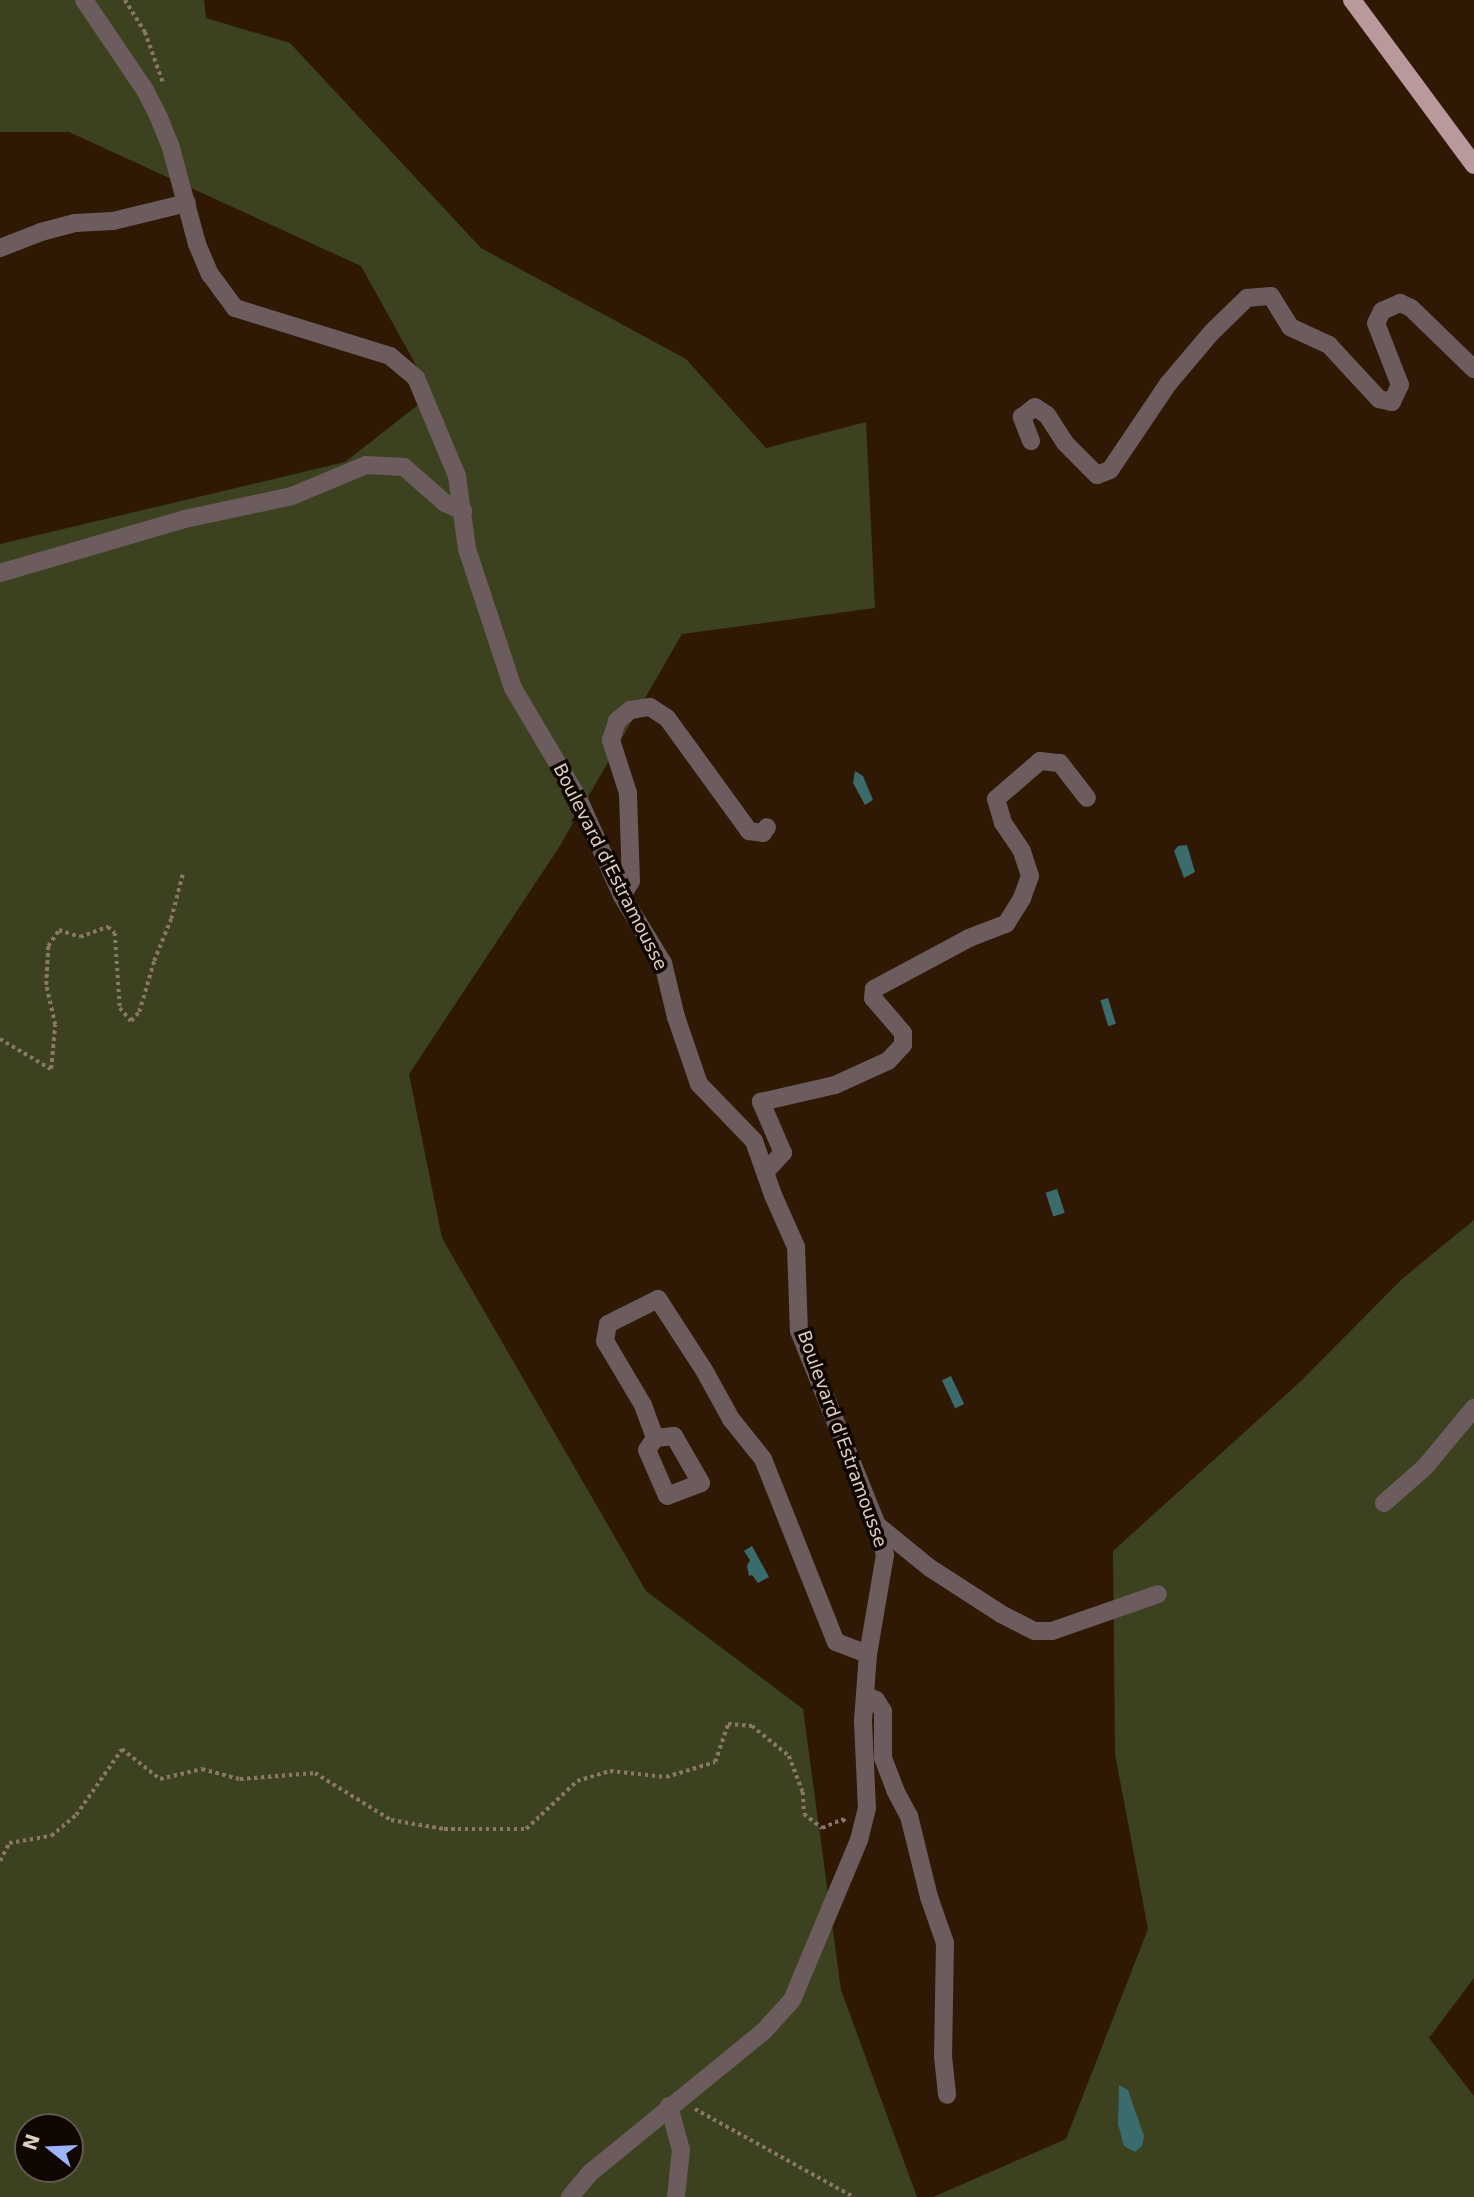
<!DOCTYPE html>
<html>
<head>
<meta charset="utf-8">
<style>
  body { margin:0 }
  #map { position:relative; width:1474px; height:2197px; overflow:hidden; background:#2f1905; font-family:"DejaVu Sans",sans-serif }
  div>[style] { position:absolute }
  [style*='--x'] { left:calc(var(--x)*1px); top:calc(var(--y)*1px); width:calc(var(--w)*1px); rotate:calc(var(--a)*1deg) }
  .green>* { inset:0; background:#3c4120 }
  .water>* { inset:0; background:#3a6b6d; transform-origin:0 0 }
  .path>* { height:3.5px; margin-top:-1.75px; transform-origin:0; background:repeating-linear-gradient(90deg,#8a7768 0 3.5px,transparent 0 7px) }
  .minor>* { height:18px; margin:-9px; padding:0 9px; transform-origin:9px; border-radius:9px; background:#6c5c5e }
  .major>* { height:18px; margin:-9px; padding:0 9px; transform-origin:9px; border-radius:9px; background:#ba999d }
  span { translate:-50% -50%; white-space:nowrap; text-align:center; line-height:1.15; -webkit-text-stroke:7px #100702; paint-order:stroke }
  .street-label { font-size:18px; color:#ddcec2 }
  .north { position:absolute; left:14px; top:2113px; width:70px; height:70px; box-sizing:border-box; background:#100702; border:2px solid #62574f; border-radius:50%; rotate:288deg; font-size:19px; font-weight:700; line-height:28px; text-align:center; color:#ddcec2 }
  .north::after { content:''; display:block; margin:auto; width:24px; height:32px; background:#9cb4fd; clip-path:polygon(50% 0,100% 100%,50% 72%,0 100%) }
</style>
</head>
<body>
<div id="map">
  <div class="green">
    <div style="clip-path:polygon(evenodd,0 0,204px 0,206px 18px,290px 43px,481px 248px,686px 359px,766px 448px,866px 422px,875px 608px,682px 634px,558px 849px,409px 1074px,442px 1238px,646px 1591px,803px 1709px,841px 1990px,917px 2197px,0 2197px,0 544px,345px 462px,432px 394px,361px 266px,69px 132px,0 132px,0 0,28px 2127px,70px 2127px,70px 2169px,28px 2169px,28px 2127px)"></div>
    <div style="clip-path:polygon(1474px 1220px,1474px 1978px,1429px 2038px,1474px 2096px,1474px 2197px,933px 2197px,1066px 2139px,1148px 1929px,1115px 1754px,1113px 1551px,1301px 1381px,1402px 1279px)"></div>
  </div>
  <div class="water">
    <div style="clip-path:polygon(855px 771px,863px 776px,873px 800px,865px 805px,853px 783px)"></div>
    <div style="clip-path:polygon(1187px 845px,1195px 872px,1184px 878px,1174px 851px,1178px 846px)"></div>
    <div style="left:1108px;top:998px;width:27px;height:8px;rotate:73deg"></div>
    <div style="left:1057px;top:1189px;width:25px;height:12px;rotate:72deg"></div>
    <div style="left:951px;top:1376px;width:31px;height:10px;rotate:65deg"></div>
    <div style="clip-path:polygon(752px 1546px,769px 1577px,758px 1583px,752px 1575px,749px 1576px,747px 1566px,750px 1560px,744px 1551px)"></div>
    <div style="clip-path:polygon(1119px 2085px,1128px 2090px,1144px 2136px,1142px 2146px,1135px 2152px,1124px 2146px,1118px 2124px)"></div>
  </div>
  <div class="path">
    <div style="--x:125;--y:0;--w:38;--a:58"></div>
    <div style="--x:145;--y:32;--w:53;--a:70.2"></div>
    <div style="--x:0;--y:1039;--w:59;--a:30.5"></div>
    <div style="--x:51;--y:1069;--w:44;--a:-84.8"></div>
    <div style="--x:55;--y:1025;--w:41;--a:-102.7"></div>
    <div style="--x:46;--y:985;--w:39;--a:-87"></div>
    <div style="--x:48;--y:946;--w:19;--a:-55"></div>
    <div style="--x:59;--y:930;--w:22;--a:18"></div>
    <div style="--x:80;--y:937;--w:30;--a:-20"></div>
    <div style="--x:108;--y:927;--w:9;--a:41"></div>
    <div style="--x:115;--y:933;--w:75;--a:86.2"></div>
    <div style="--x:120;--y:1008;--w:17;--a:50"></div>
    <div style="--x:131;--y:1021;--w:12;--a:-48"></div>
    <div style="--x:139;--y:1012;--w:53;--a:-73.6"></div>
    <div style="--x:154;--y:961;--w:45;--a:-68"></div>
    <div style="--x:171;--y:919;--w:48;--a:-75.4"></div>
    <div style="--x:0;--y:1861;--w:20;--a:-63"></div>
    <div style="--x:9;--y:1843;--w:43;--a:-9.5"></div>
    <div style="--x:51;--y:1836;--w:33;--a:-40"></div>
    <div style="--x:76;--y:1815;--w:80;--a:-55.1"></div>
    <div style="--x:122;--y:1749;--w:48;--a:38.3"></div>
    <div style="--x:160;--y:1779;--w:43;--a:-13.4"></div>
    <div style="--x:202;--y:1769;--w:39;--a:15"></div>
    <div style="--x:240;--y:1779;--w:75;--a:-4.6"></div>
    <div style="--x:315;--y:1773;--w:89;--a:31.7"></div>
    <div style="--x:391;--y:1820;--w:54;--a:9.6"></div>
    <div style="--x:444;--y:1829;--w:82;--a:0"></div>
    <div style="--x:526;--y:1829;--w:70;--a:-43.3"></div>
    <div style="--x:577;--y:1781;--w:34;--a:-17"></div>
    <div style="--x:610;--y:1771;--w:56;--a:6.1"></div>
    <div style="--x:666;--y:1777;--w:51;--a:-17"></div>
    <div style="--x:715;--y:1762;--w:40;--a:-71.1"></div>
    <div style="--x:728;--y:1724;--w:24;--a:5"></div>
    <div style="--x:752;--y:1726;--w:48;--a:39"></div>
    <div style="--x:789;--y:1756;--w:39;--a:69"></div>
    <div style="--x:803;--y:1792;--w:22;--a:87"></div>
    <div style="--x:804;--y:1814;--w:23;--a:38"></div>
    <div style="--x:822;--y:1828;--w:23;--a:-23"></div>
    <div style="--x:843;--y:1819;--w:4;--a:56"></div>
    <div style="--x:695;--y:2109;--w:182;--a:29"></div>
  </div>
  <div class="minor">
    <div style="--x:84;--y:0;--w:109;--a:55.9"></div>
    <div style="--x:145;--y:90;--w:31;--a:63"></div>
    <div style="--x:159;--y:118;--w:32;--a:68"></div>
    <div style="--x:171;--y:148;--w:99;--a:74.8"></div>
    <div style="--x:197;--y:244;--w:33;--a:67"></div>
    <div style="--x:210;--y:274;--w:42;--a:53.7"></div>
    <div style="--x:235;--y:308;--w:162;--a:17.2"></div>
    <div style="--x:390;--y:356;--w:34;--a:40"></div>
    <div style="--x:416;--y:378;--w:106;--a:67.3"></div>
    <div style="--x:457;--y:476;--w:74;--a:82.2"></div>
    <div style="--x:467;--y:549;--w:146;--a:71.7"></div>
    <div style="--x:513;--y:688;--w:128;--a:59.4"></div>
    <div style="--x:578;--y:798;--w:107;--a:65.8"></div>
    <div style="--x:622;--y:896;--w:79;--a:58.5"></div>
    <div style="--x:663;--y:963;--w:56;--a:76.5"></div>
    <div style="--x:676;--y:1017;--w:71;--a:71.1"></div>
    <div style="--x:699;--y:1084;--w:79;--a:46"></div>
    <div style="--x:754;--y:1141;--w:57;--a:70.6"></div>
    <div style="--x:773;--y:1195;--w:57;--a:66.1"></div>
    <div style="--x:796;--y:1247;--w:84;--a:88"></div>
    <div style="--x:799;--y:1331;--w:209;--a:68.1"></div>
    <div style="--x:877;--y:1525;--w:31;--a:75"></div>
    <div style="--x:885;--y:1555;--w:100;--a:99.7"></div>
    <div style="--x:868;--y:1654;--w:67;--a:94.3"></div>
    <div style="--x:863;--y:1721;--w:87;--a:87.4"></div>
    <div style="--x:867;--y:1808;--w:33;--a:104"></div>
    <div style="--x:859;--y:1840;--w:173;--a:112.7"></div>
    <div style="--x:792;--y:2000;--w:42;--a:132.1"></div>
    <div style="--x:764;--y:2031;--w:225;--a:140.8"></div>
    <div style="--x:590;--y:2173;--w:31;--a:130"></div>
    <div style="--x:0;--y:248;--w:44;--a:-21.3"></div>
    <div style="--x:41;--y:232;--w:35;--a:-15"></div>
    <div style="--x:75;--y:223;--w:38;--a:-3"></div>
    <div style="--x:113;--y:221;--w:76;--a:-13.7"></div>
    <div style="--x:1031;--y:441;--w:26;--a:-111"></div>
    <div style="--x:1022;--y:417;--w:16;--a:-38"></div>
    <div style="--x:1035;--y:407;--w:14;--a:34"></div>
    <div style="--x:1047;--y:415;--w:33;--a:57"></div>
    <div style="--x:1065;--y:443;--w:45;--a:45"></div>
    <div style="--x:1097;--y:475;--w:14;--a:-21"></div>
    <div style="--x:1110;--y:470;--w:104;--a:-56"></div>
    <div style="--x:1168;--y:384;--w:68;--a:-49.8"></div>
    <div style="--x:1212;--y:332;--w:49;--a:-44.2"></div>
    <div style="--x:1247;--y:298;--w:24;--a:-5"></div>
    <div style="--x:1271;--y:296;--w:36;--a:58"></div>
    <div style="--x:1290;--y:327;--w:43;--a:24.8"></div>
    <div style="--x:1329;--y:345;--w:74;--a:47.2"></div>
    <div style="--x:1379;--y:399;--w:13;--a:13"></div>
    <div style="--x:1392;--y:402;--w:19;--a:-65"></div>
    <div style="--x:1400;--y:385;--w:66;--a:-111.2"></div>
    <div style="--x:1376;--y:323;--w:13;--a:-63"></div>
    <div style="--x:1382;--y:311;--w:20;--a:-24"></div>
    <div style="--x:1400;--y:303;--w:12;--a:24"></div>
    <div style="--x:1411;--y:308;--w:88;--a:44.1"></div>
    <div style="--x:0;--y:573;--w:193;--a:-16.3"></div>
    <div style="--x:185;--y:519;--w:109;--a:-12.1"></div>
    <div style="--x:292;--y:496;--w:80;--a:-22.7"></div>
    <div style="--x:366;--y:465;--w:38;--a:3"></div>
    <div style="--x:404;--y:467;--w:55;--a:41.3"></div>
    <div style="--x:445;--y:503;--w:20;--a:24"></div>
    <div style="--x:622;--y:896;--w:17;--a:-59"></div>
    <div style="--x:631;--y:881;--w:88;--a:-92"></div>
    <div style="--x:628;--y:793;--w:56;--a:-107.8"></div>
    <div style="--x:611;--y:740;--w:20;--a:-72"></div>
    <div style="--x:617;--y:721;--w:17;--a:-40"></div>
    <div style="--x:630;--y:710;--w:20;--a:-9"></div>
    <div style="--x:650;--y:707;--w:20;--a:33"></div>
    <div style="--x:667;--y:718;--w:140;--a:54"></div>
    <div style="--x:749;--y:831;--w:14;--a:8"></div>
    <div style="--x:763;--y:833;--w:7;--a:-56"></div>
    <div style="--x:766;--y:1171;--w:25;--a:-47"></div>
    <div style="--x:783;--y:1153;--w:56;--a:-113.3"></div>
    <div style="--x:761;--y:1102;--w:76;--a:-12.9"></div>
    <div style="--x:835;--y:1085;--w:58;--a:-24.4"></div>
    <div style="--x:888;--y:1061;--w:22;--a:-47"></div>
    <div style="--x:903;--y:1045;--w:12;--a:-90"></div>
    <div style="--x:903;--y:1033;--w:46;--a:-130.6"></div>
    <div style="--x:873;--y:998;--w:9;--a:-84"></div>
    <div style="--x:874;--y:989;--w:108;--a:-28.2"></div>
    <div style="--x:969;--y:938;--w:40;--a:-21"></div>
    <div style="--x:1006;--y:924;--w:31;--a:-58"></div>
    <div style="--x:1022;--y:898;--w:23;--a:-70"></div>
    <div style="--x:1030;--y:876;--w:26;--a:-108"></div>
    <div style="--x:1022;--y:851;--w:34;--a:-124"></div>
    <div style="--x:1003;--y:823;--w:25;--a:-106"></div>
    <div style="--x:996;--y:799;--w:58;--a:-40.8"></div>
    <div style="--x:1040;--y:761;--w:20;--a:6"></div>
    <div style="--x:1060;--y:763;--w:44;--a:52.4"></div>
    <div style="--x:655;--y:1438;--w:19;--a:-6"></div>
    <div style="--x:674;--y:1436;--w:54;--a:60.1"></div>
    <div style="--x:701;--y:1483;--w:36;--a:159"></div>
    <div style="--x:667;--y:1496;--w:50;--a:-113.5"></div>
    <div style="--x:647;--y:1450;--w:14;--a:-56"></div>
    <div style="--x:655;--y:1438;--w:35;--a:-110"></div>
    <div style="--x:643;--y:1405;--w:74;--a:-120.7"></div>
    <div style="--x:605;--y:1341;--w:17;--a:-80"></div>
    <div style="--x:608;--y:1324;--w:56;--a:-26.6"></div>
    <div style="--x:658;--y:1299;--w:85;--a:57.1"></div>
    <div style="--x:704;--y:1370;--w:56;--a:61.1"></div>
    <div style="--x:731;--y:1419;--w:51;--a:51.3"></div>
    <div style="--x:763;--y:1459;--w:197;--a:68.3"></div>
    <div style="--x:836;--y:1642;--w:34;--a:21"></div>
    <div style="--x:1384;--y:1503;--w:55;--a:-41.3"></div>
    <div style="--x:1425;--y:1467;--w:77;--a:-50.3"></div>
    <div style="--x:877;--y:1525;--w:68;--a:39.1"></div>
    <div style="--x:930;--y:1568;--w:85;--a:32.9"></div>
    <div style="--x:1001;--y:1614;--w:38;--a:27"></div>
    <div style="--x:1035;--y:1631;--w:17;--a:0"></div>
    <div style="--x:1052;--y:1631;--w:112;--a:-19.2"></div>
    <div style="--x:865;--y:1695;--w:12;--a:24"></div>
    <div style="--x:876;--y:1700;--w:13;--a:58"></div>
    <div style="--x:883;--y:1711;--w:47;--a:90"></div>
    <div style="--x:883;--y:1758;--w:34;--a:69"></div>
    <div style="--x:895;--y:1790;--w:30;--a:62"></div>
    <div style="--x:909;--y:1816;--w:83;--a:76.1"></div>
    <div style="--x:929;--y:1897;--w:49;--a:70.8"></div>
    <div style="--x:945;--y:1943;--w:113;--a:91"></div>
    <div style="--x:943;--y:2056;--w:39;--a:84"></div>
    <div style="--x:669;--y:2106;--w:46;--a:74.7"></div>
    <div style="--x:681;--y:2150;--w:47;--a:96.1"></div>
  </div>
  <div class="major">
    <div style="--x:1352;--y:0;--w:205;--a:53.5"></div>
  </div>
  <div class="street-label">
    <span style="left:610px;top:867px;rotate:63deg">Boulevard d'Estramousse</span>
    <span style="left:842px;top:1439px;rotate:70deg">Boulevard d'Estramousse</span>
  </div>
  <div class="north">N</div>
</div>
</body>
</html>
